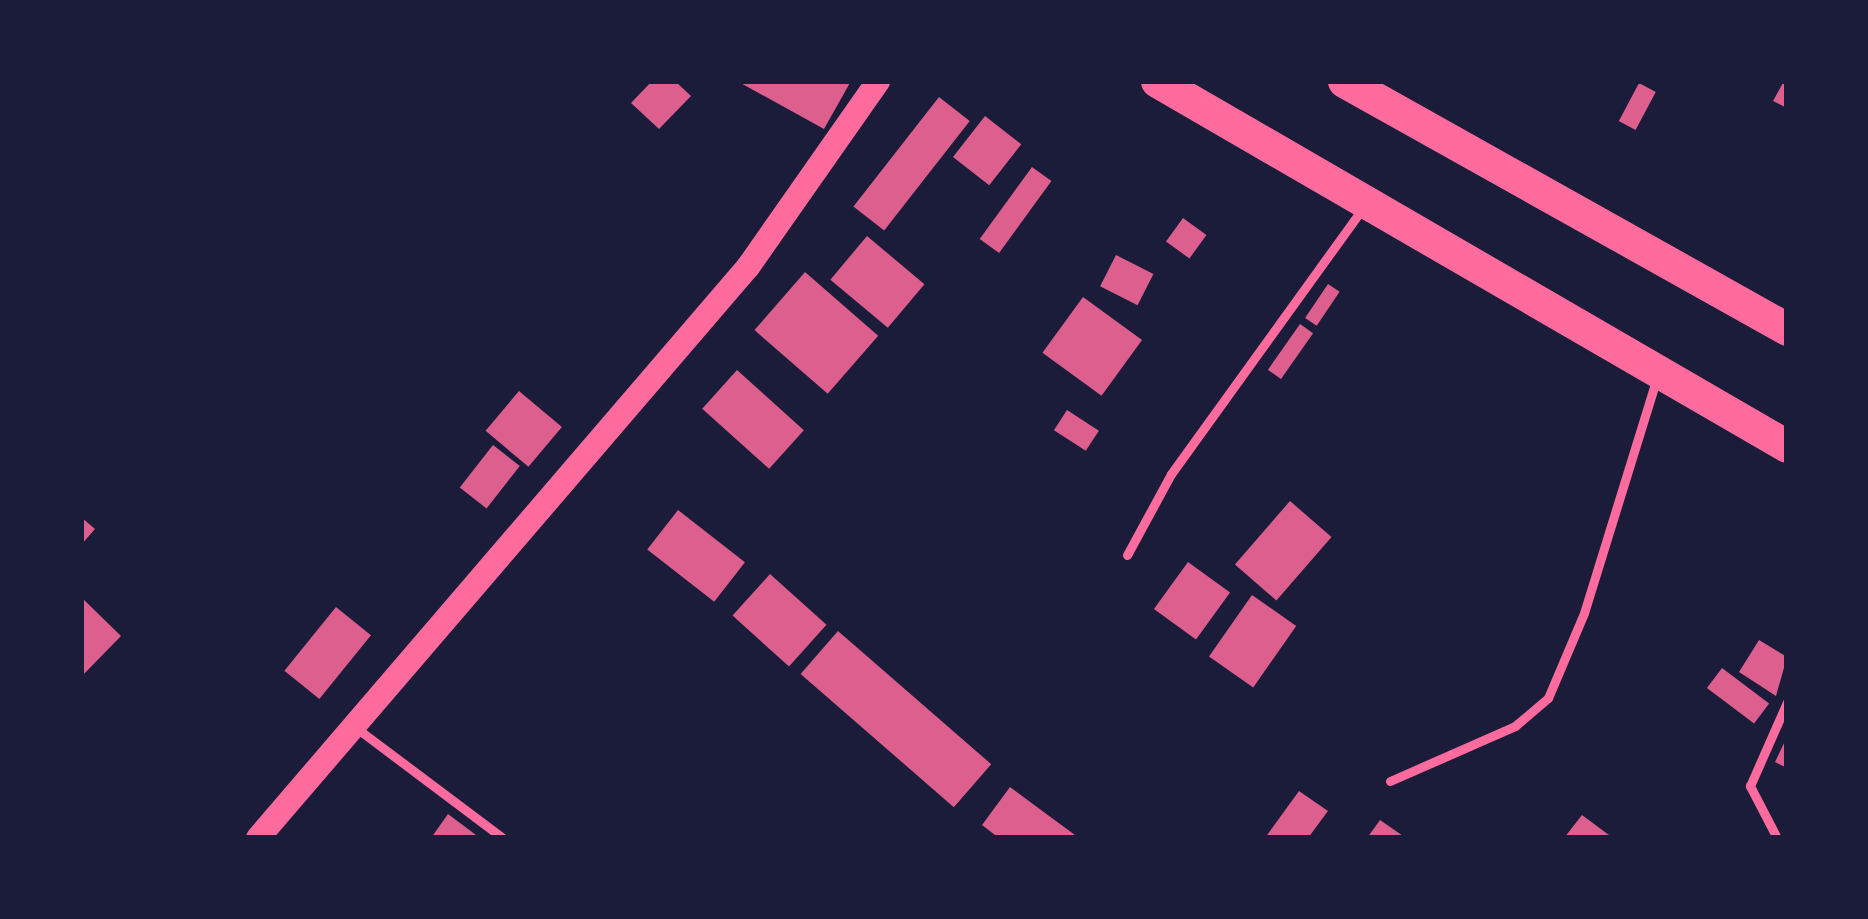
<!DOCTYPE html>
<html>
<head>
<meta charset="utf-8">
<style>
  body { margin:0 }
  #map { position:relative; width:1868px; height:919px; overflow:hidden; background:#1b1b3a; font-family:Raleway,sans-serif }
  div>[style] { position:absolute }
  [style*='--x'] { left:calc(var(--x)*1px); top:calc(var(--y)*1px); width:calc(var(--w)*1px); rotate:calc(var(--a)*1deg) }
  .building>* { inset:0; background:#dd5f8e; transform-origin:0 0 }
  .service>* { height:9px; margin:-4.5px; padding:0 4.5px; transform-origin:4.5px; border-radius:4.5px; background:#ff6b9d }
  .secondary>* { height:24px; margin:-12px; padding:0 12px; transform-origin:12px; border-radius:12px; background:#ff6b9d }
  .trunk>* { height:33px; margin:-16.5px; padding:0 16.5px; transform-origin:16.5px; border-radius:16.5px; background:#ff6b9d }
  span { translate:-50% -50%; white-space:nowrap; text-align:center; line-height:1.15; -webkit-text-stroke:12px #1b1b3a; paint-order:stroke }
  .frame { position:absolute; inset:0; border:84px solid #1b1b3a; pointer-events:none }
</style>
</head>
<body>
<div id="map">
  <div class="building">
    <div style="clip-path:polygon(652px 81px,675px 81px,691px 96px,659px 129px,631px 103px)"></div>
    <div style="clip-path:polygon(737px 81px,851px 81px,824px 129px)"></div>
    <div style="clip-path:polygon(1784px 81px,1787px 81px,1787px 108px,1773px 101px)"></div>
    <div style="left:1639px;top:83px;width:19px;height:43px;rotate:28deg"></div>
    <div style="left:939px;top:97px;width:39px;height:139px;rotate:38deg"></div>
    <div style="left:985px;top:116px;width:46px;height:52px;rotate:38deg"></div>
    <div style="left:1032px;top:167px;width:24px;height:89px;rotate:36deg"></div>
    <div style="left:1183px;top:218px;width:29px;height:29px;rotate:36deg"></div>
    <div style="left:867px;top:236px;width:75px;height:57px;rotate:40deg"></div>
    <div style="left:1116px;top:255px;width:42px;height:35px;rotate:27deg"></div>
    <div style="left:805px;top:272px;width:97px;height:77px;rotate:41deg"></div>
    <div style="left:1328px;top:284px;width:14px;height:41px;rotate:34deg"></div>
    <div style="left:1083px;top:297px;width:73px;height:69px;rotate:36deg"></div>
    <div style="left:1300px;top:324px;width:16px;height:56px;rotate:35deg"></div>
    <div style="left:737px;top:370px;width:90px;height:52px;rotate:42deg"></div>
    <div style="left:519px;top:391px;width:56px;height:52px;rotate:40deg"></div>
    <div style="left:1067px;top:410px;width:38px;height:24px;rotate:33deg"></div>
    <div style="left:493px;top:445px;width:34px;height:54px;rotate:38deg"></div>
    <div style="left:1290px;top:501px;width:55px;height:84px;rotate:41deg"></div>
    <div style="left:678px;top:510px;width:85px;height:50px;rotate:38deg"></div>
    <div style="clip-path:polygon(81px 517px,95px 529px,81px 545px)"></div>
    <div style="left:1188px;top:562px;width:52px;height:58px;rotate:36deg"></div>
    <div style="left:770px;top:574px;width:76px;height:56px;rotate:42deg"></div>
    <div style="left:1252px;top:595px;width:54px;height:75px;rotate:35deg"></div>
    <div style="clip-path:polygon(81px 597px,121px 636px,81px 677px)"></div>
    <div style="left:336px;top:607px;width:45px;height:82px;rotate:39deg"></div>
    <div style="left:838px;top:631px;width:203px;height:57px;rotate:41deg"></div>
    <div style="clip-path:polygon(1759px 640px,1787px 657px,1776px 696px,1739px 672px)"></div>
    <div style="left:1722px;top:668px;width:59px;height:25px;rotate:37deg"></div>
    <div style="clip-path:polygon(1787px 737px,1787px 768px,1775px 762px)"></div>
    <div style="clip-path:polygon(1010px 787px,1079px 838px,999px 838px,982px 825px)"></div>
    <div style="clip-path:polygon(1299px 791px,1328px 811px,1308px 838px,1265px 838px)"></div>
    <div style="clip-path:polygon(448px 814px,480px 838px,431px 838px)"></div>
    <div style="clip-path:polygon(1582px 815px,1613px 838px,1564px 838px)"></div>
    <div style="clip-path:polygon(1380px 820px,1406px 838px,1367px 838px)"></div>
  </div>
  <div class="service">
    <div style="--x:1127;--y:555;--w:92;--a:-61.5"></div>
    <div style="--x:1171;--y:474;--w:327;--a:-54.2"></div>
    <div style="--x:355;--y:727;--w:185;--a:36.9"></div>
    <div style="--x:1390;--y:781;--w:137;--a:-23.7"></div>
    <div style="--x:1515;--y:726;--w:43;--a:-40.3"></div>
    <div style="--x:1548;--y:698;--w:92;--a:-67"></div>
    <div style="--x:1584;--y:613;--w:247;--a:-72.8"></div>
    <div style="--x:1777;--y:838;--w:59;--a:-117.4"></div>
    <div style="--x:1750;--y:786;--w:92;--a:-66.2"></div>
  </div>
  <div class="secondary">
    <div style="--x:258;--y:838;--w:752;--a:-49.37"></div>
    <div style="--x:748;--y:267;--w:227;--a:-55"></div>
  </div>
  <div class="trunk">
    <div style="--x:1157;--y:81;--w:728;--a:30.09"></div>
    <div style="--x:1344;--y:81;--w:508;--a:29.24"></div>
  </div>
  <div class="frame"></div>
</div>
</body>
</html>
